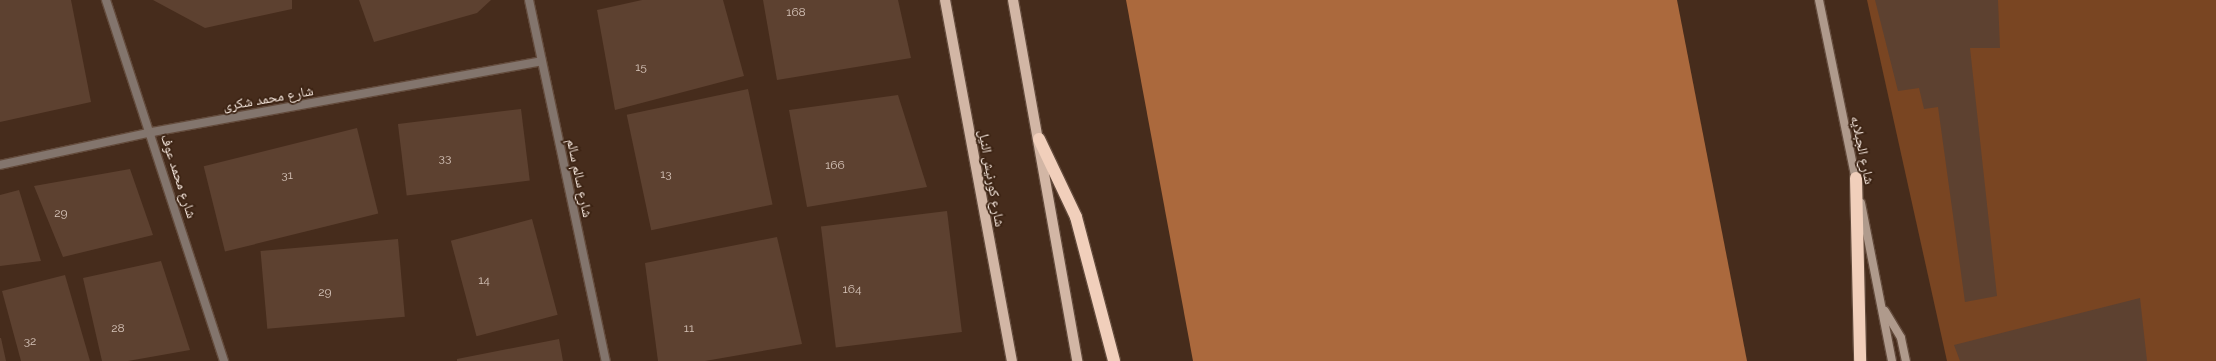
<!DOCTYPE html>
<html>
<head>
<meta charset="utf-8">
<style>
  body { margin:0 }
  #map { position:relative; width:2216px; height:361px; overflow:hidden; background:#462c1c; font-family:Raleway,"Noto Naskh Arabic",sans-serif }
  div>[style] { position:absolute }
  [style*='--x'] { left:calc(var(--x)*1px); top:calc(var(--y)*1px); width:calc(var(--w)*1px); rotate:calc(var(--a)*1deg) }
  .green>* { inset:0; background:#794522 }
  .water>* { inset:0; background:#ab693d }
  .building>* { inset:0; background:#5d4130; transform-origin:0 0 }
  .roads { filter:drop-shadow(1px 0 #634b3c) drop-shadow(-1px 0 #634b3c) drop-shadow(0 1px #634b3c) drop-shadow(0 -1px #634b3c) }
  .street>* { height:8px; margin:-4px; padding:0 4px; transform-origin:4px; border-radius:4px; background:#83756d }
  .secondary>* { height:8px; margin:-4px; padding:0 4px; transform-origin:4px; border-radius:4px; background:#af9a8c }
  .primary>* { height:10px; margin:-5px; padding:0 5px; transform-origin:5px; border-radius:5px; background:#d2b6a5 }
  .highway>* { height:12px; margin:-6px; padding:0 6px; transform-origin:6px; border-radius:6px; background:#f1cfbb }
  span { translate:-50% -50%; white-space:nowrap; text-align:center; line-height:1.15; -webkit-text-stroke:3.5px #3b2212; paint-order:stroke }
  .number-label { font-size:12px; color:#d6c4b9 }
  .number-label span { -webkit-text-stroke-width:0 }
  .street-label { font-size:14px; color:#fef0e7 }
</style>
</head>
<body>
<div id="map">
  <div class="green">
    <div style="clip-path:polygon(1867px 0,2216px 0,2216px 361px,1947px 361px)"></div>
  </div>
  <div class="water">
    <div style="clip-path:polygon(1126px 0,1677px 0,1747px 361px,1193px 361px)"></div>
  </div>
  <div class="building">
    <div style="clip-path:polygon(0 0,71px 0,91px 102px,0 122px)"></div>
    <div style="clip-path:polygon(153px 0,292px 0,292px 9px,205px 28px)"></div>
    <div style="clip-path:polygon(359px 0,491px 0,477px 13px,374px 42px)"></div>
    <div style="clip-path:polygon(642px 0,723px 0,744px 76px,615px 110px,597px 10px)"></div>
    <div style="clip-path:polygon(763px 0,898px 0,911px 58px,777px 80px)"></div>
    <div style="clip-path:polygon(1875px 0,1998px 0,2000px 48px,1970px 48px,1997px 296px,1965px 302px,1938px 107px,1924px 109px,1919px 88px,1898px 91px)"></div>
    <div style="left:748px;top:89px;width:118px;height:124px;rotate:78deg"></div>
    <div style="clip-path:polygon(898px 95px,927px 187px,807px 207px,789px 110px)"></div>
    <div style="left:521px;top:109px;width:72px;height:124px;rotate:83deg"></div>
    <div style="left:357px;top:128px;width:88px;height:158px;rotate:76deg"></div>
    <div style="clip-path:polygon(130px 169px,153px 235px,63px 257px,34px 186px)"></div>
    <div style="clip-path:polygon(19px 190px,41px 261px,0 266px,0 195px)"></div>
    <div style="left:947px;top:211px;width:122px;height:127px;rotate:83deg"></div>
    <div style="left:532px;top:219px;width:99px;height:84px;rotate:75deg"></div>
    <div style="clip-path:polygon(777px 237px,802px 344px,705px 361px,658px 361px,645px 263px)"></div>
    <div style="left:398px;top:239px;width:78px;height:138px;rotate:85deg"></div>
    <div style="clip-path:polygon(161px 261px,190px 350px,128px 361px,102px 361px,83px 278px)"></div>
    <div style="clip-path:polygon(65px 275px,90px 361px,21px 361px,2px 291px)"></div>
    <div style="clip-path:polygon(2140px 298px,2147px 361px,1960px 361px,1954px 345px)"></div>
    <div style="clip-path:polygon(0 338px,1px 338px,6px 361px,0 361px)"></div>
    <div style="clip-path:polygon(559px 339px,563px 361px,457px 361px,457px 359px)"></div>
  </div>
  <div class="roads">
    <div class="street">
      <div style="--x:106;--y:0;--w:380;--a:71.9"></div>
      <div style="--x:529;--y:0;--w:369;--a:78"></div>
      <div style="--x:0;--y:165;--w:156;--a:-12.2"></div>
      <div style="--x:152;--y:132;--w:396;--a:-10.3"></div>
    </div>
    <div class="secondary">
      <div style="--x:1819;--y:0;--w:185;--a:78.4"></div>
      <div style="--x:1861;--y:203;--w:161;--a:78.9"></div>
      <div style="--x:1885;--y:311;--w:31;--a:59"></div>
      <div style="--x:1901;--y:338;--w:24;--a:78"></div>
    </div>
    <div class="primary">
      <div style="--x:945;--y:0;--w:367;--a:79.5"></div>
      <div style="--x:1013;--y:0;--w:367;--a:79.9"></div>
    </div>
    <div class="highway">
      <div style="--x:1039;--y:139;--w:86;--a:64.6"></div>
      <div style="--x:1076;--y:217;--w:149;--a:75.2"></div>
      <div style="--x:1856;--y:178;--w:183;--a:88.7"></div>
    </div>
  </div>
  <div class="number-label">
    <span style="left:796px;top:13px">168</span>
    <span style="left:641px;top:68px">15</span>
    <span style="left:445px;top:159px">33</span>
    <span style="left:835px;top:166px">166</span>
    <span style="left:666px;top:175px">13</span>
    <span style="left:287px;top:176px">31</span>
    <span style="left:61px;top:214px">29</span>
    <span style="left:484px;top:281px">14</span>
    <span style="left:852px;top:290px">164</span>
    <span style="left:325px;top:293px">29</span>
    <span style="left:118px;top:329px">28</span>
    <span style="left:689px;top:329px">11</span>
    <span style="left:30px;top:342px">32</span>
  </div>
  <div class="street-label">
    <span style="left:268px;top:98px;rotate:-10deg">شارع محمد شكرى</span>
    <span style="left:1863px;top:150px;rotate:78deg">شارع الجبلايه</span>
    <span style="left:179px;top:176px;rotate:72deg">شارع محمد عوف</span>
    <span style="left:580px;top:178px;rotate:78deg">شارع سالم سالم</span>
    <span style="left:992px;top:178px;rotate:80deg">شارع كورنيش النيل</span>
  </div>
</div>
</body>
</html>
